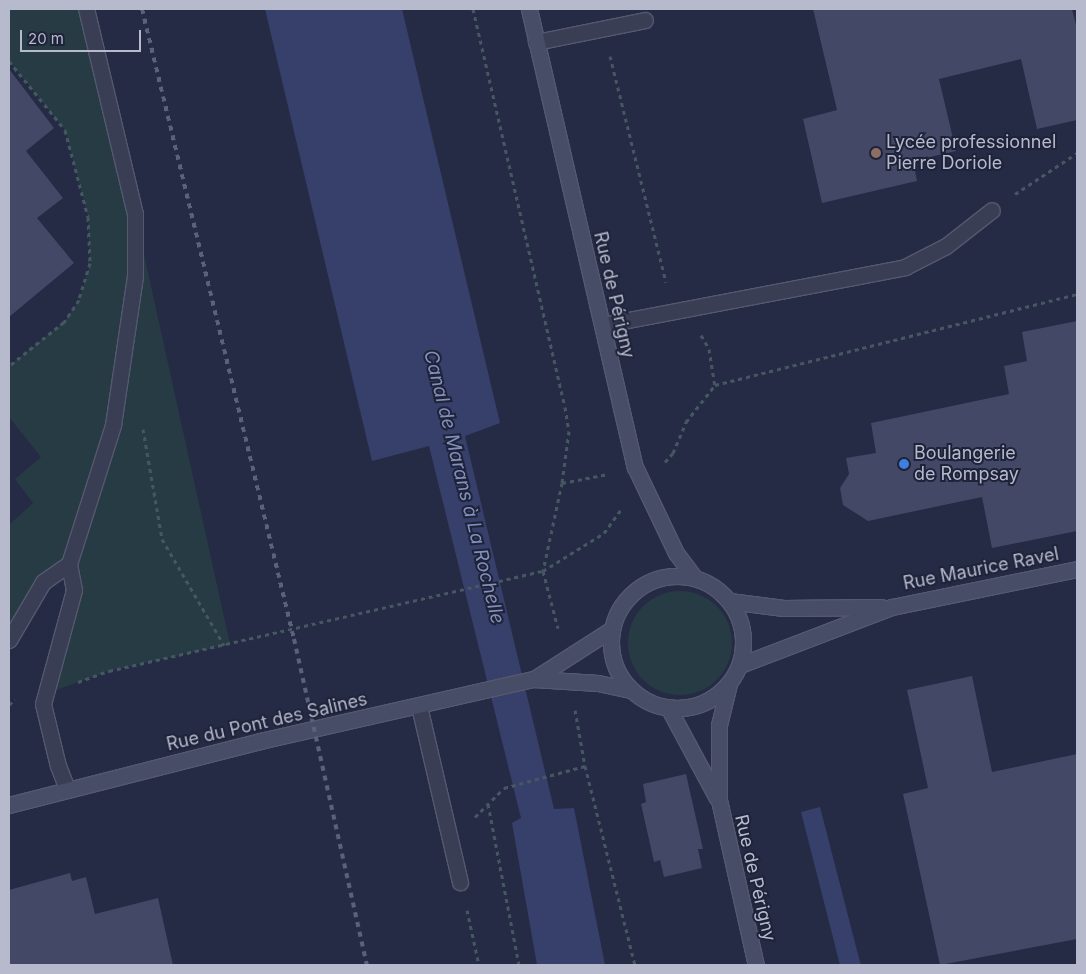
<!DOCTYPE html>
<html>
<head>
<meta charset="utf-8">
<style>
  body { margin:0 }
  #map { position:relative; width:1086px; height:974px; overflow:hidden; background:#252b44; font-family:Inter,sans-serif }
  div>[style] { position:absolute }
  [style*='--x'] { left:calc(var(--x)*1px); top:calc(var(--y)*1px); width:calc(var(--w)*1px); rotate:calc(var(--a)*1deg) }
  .green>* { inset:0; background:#273b45 }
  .round { border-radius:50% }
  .water>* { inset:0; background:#36406a }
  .building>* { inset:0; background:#424865 }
  .path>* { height:3px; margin-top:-1.5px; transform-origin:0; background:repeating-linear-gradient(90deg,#455861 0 4px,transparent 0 8px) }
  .roads { filter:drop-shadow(1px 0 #55596e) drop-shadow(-1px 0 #55596e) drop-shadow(0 1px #55596e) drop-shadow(0 -1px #55596e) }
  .lane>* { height:15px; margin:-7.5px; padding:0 7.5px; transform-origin:7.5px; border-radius:7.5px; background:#393e54 }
  .street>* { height:15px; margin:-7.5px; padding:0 7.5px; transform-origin:7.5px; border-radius:7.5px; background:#393e54 }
  .secondary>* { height:15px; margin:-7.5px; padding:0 7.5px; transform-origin:7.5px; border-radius:7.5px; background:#474c67 }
  .secondary>.ring { margin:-7.5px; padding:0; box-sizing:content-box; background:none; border:15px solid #474c67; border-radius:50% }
  .rail>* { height:4px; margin-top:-2px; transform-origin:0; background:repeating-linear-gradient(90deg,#5b617b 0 5px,transparent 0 10px) }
  .dots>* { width:14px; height:14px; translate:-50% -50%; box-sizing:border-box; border:2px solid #1e2339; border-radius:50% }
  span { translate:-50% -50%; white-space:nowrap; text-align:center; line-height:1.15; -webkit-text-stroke:4px #1e2339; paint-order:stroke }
  .poi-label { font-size:18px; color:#b7bacd }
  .left { translate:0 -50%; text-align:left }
  .street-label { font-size:18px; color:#b7bacd }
  .water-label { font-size:19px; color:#848fba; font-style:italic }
  .frame { position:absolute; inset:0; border:10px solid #b7bacd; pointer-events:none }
  .scale { position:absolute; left:20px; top:30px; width:121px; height:22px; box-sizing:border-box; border:2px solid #b7bacd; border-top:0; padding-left:6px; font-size:15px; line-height:18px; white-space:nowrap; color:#b7bacd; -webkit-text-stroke:4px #1e2339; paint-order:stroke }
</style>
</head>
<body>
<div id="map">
  <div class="green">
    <div style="clip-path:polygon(9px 9px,86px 9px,135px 214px,230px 644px,109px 671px,59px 689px,47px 690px,74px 590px,69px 565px,43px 582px,9px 640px,9px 525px,33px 503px,15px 479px,41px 457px,9px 417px,9px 366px,64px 322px,79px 300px,90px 263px,88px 217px,65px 130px,9px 61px)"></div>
    <div class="round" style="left:628px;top:591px;width:104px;height:104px"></div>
  </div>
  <div class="water">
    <div style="clip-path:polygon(265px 9px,402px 9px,500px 423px,465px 436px,554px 809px,574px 808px,605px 965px,537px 965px,512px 823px,521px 818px,429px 446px,372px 461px)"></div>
    <div style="clip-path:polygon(820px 807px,860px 962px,861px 965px,840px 965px,801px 812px)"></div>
  </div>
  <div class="building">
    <div style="clip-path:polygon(813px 9px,1072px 9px,1077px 29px,1077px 120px,1037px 129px,1021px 59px,939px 79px,956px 151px,913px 161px,917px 181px,822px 203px,803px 119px,837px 110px)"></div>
    <div style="clip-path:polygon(9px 69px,54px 128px,26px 151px,63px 198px,37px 218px,74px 263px,9px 317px)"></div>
    <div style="clip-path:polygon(1077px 321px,1077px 531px,992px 548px,982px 497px,868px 521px,843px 505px,840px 488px,849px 474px,846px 458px,876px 453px,871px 423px,1009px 394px,1004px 366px,1027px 361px,1022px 332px)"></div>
    <div style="clip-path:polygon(972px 676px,992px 772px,1077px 754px,1077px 939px,940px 965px,903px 794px,928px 788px,907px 690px)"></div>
    <div style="clip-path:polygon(686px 774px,703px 849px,698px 849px,702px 868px,664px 877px,660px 860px,654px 862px,641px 804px,646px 802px,643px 784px)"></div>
    <div style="clip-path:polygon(70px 873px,72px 881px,86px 877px,95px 914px,158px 898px,173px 965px,9px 965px,9px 890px)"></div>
  </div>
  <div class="path">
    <div style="--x:473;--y:9;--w:408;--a:77"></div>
    <div style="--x:565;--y:407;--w:24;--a:81"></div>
    <div style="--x:569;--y:431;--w:52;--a:97.7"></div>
    <div style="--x:562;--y:483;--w:90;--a:102.2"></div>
    <div style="--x:543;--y:571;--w:59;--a:75.3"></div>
    <div style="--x:610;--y:56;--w:233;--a:76.1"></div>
    <div style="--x:9;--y:61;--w:89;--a:50.9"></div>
    <div style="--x:65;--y:130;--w:90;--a:75.2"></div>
    <div style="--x:88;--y:217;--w:46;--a:87.5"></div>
    <div style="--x:90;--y:263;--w:39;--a:107"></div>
    <div style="--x:79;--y:300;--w:27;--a:124"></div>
    <div style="--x:64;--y:322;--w:70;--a:141.3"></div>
    <div style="--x:1015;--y:194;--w:74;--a:-33.5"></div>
    <div style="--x:701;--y:335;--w:16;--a:60"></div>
    <div style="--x:709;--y:349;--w:36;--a:81"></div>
    <div style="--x:143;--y:429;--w:112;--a:80.2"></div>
    <div style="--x:162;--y:539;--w:123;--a:59.7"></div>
    <div style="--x:665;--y:462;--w:12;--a:-48"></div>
    <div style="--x:673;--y:453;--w:34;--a:-67"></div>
    <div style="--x:686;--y:422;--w:47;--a:-51.9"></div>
    <div style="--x:715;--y:385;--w:373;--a:-14.1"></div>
    <div style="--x:562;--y:483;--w:47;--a:-11.1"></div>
    <div style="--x:78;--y:682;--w:33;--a:-20"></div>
    <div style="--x:109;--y:671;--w:445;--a:-13"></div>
    <div style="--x:543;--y:571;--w:72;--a:-31.9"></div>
    <div style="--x:604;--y:533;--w:31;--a:-54"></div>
    <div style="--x:9;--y:705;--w:8;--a:-45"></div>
    <div style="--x:575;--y:710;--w:57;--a:79.9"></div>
    <div style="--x:585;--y:766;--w:205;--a:75.9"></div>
    <div style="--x:488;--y:804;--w:164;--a:79.1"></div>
    <div style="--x:475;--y:817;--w:41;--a:-45"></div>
    <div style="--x:504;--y:788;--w:84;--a:-15.2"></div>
    <div style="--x:467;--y:910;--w:56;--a:77.7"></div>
  </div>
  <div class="roads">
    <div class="lane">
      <div style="--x:536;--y:42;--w:111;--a:-11.4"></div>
      <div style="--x:602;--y:325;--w:309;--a:-10.8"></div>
      <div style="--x:905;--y:267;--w:46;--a:-27.1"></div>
      <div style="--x:946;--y:246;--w:58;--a:-38"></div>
      <div style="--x:419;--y:706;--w:181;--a:76.9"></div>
    </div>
    <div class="street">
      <div style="--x:9;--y:640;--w:67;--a:-59.6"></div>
      <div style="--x:43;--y:582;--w:32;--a:-35"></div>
      <div style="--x:67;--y:789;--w:25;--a:-111"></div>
      <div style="--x:58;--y:766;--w:64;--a:-103.6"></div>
      <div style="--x:43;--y:704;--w:118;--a:-74.8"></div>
      <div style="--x:74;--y:590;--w:26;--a:-101"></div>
      <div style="--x:69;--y:564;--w:146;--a:-72.4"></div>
      <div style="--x:113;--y:425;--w:151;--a:-81.6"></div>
      <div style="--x:135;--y:276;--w:62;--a:-90"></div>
      <div style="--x:135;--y:214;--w:211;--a:-103.4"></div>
    </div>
    <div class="secondary">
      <div style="--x:529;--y:9;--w:470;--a:77"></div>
      <div style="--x:635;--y:467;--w:95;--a:64.5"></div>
      <div style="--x:676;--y:553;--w:31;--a:53"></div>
      <div class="ring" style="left:611px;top:576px;width:117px;height:117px"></div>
      <div style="--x:729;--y:601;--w:55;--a:7.3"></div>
      <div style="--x:784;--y:608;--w:97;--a:-0.6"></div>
      <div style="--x:740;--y:665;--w:163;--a:-20.9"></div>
      <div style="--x:892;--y:607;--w:189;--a:-11.6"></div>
      <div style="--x:534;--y:679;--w:93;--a:-32.7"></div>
      <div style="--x:729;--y:684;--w:42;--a:103.7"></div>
      <div style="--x:719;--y:725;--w:75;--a:90"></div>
      <div style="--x:719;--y:800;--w:169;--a:77.4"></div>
      <div style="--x:669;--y:709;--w:101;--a:61.7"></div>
      <div style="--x:9;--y:805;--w:259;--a:-14.3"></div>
      <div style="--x:260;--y:741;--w:281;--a:-12.8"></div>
      <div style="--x:534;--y:679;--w:64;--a:3.6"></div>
      <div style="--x:598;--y:683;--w:34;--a:12"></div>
    </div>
  </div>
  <div class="rail">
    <div style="--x:142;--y:9;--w:648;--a:76.44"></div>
    <div style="--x:294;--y:639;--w:334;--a:77.4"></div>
  </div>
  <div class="dots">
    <div style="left:876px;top:153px;background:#8d6e63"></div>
    <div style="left:904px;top:464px;background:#3f7fe0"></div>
  </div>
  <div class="poi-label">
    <span class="left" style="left:886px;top:153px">Lycée professionnel<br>Pierre Doriole</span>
    <span class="left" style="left:914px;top:464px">Boulangerie<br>de Rompsay</span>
  </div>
  <div class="street-label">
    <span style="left:614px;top:295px;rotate:77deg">Rue de Périgny</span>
    <span style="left:981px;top:569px;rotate:-11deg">Rue Maurice Ravel</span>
    <span style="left:267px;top:722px;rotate:-13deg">Rue du Pont des Salines</span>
    <span style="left:755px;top:878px;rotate:77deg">Rue de Périgny</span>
  </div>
  <div class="water-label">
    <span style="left:464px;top:487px;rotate:76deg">Canal de Marans à La Rochelle</span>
  </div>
  <div class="frame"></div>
  <div class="scale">20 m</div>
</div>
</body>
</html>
